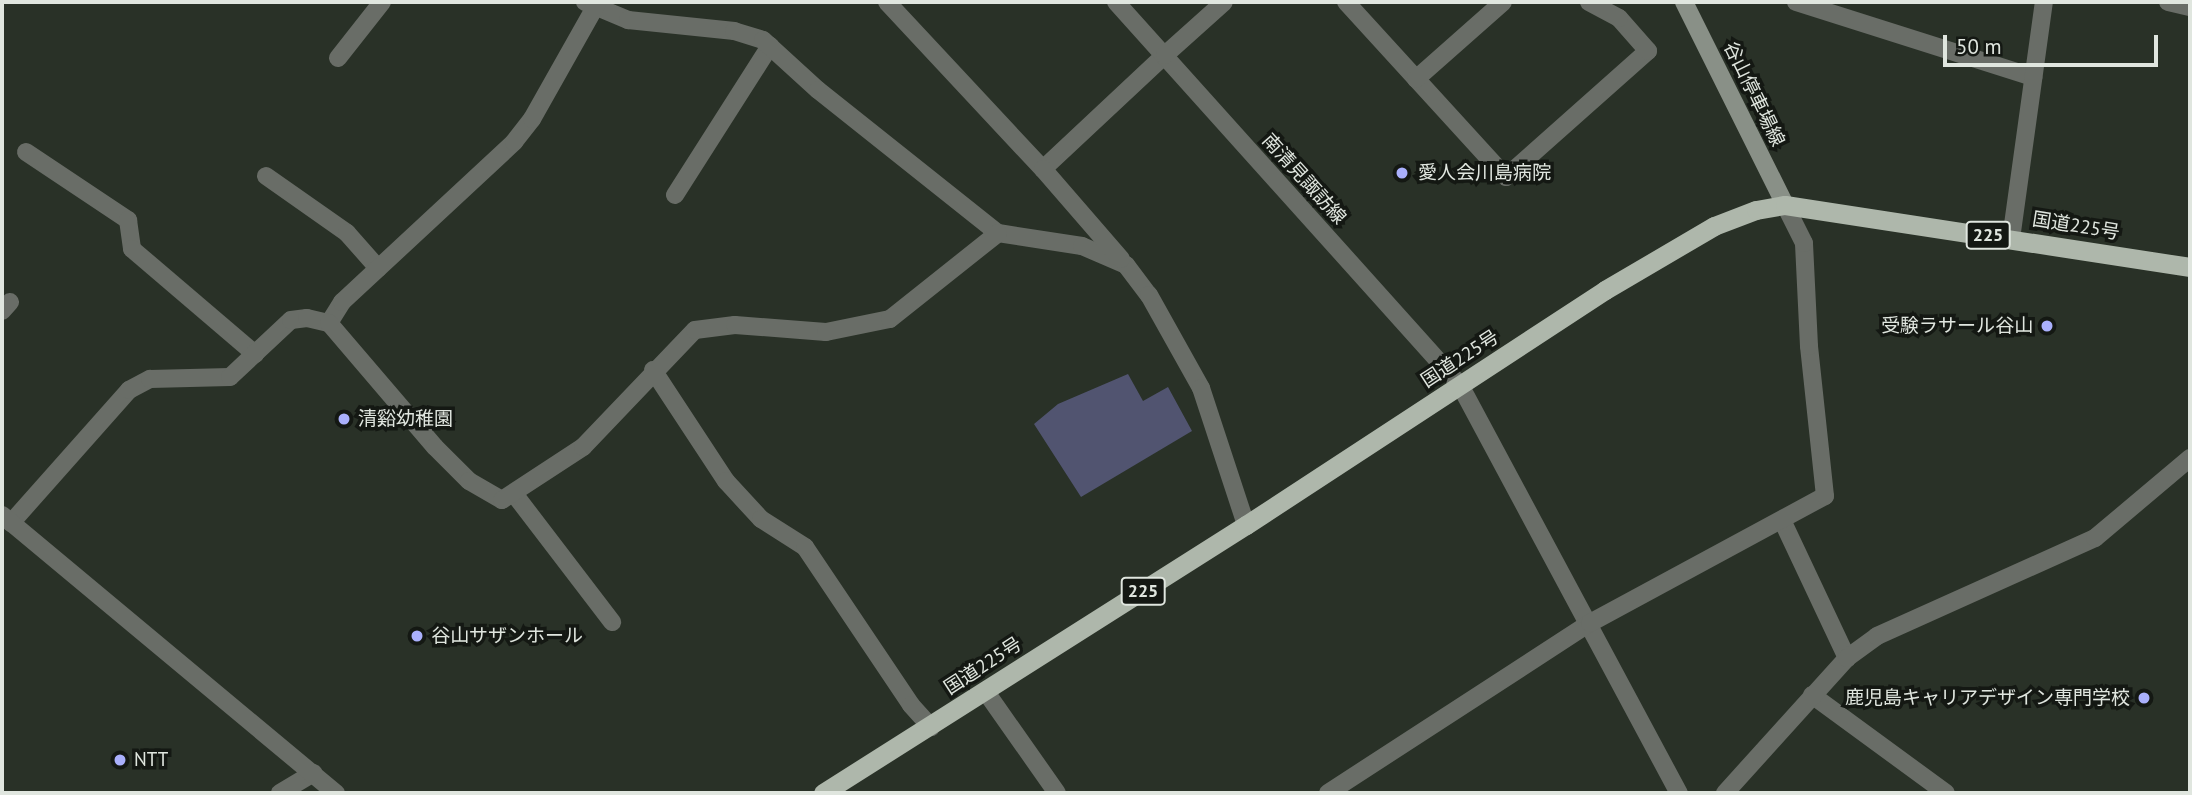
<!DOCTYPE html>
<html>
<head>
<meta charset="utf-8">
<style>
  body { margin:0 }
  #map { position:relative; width:2192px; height:795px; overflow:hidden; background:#293127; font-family:"PT Sans","Noto Sans JP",sans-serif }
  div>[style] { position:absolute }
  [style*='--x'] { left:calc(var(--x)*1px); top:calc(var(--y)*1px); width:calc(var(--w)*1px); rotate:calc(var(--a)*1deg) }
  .green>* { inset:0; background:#515470 }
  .service>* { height:18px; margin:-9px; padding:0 9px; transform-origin:9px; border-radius:9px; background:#696d67 }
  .minor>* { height:18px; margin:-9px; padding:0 9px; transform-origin:9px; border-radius:9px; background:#696d67 }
  .tertiary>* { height:18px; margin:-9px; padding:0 9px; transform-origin:9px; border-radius:9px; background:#696d67 }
  .secondary>* { height:18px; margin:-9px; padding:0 9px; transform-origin:9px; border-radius:9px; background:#899087 }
  .trunk>* { height:19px; margin:-9.5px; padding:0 9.5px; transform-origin:9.5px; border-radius:9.5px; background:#aeb7ab }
  .dots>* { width:19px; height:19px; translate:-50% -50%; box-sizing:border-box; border:4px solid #141813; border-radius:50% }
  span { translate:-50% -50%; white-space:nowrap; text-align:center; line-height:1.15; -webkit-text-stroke:7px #141813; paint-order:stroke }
  .shield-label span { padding:2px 5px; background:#141813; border:2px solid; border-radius:5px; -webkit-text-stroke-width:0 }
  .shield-label { font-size:18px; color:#e0e6df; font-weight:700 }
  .street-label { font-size:19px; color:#e0e6df }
  .poi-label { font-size:19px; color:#e0e6df }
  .left { translate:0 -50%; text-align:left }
  .right { translate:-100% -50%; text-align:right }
  .frame { position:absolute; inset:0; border:4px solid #e0e6df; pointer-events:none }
  .scale { position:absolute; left:1943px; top:35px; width:215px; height:32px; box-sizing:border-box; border:4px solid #e0e6df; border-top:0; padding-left:9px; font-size:21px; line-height:24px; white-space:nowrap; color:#e0e6df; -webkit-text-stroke:5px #141813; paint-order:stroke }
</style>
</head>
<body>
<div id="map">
  <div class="green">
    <div style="clip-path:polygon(1128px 374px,1143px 401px,1168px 387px,1192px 431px,1081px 497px,1034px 424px,1058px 404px)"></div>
  </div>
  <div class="service">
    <div style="--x:338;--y:58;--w:71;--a:-51.8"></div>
    <div style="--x:675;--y:195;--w:177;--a:-57.5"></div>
  </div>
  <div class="minor">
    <div style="--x:585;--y:2;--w:47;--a:22.7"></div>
    <div style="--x:628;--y:20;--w:107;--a:5.9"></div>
    <div style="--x:734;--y:31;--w:30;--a:17"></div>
    <div style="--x:763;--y:40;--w:74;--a:42.3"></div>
    <div style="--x:818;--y:90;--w:230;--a:38.5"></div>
    <div style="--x:998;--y:233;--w:85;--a:8.8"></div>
    <div style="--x:1082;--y:246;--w:48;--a:23.4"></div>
    <div style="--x:1126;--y:265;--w:38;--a:53"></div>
    <div style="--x:1149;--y:295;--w:107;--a:60.8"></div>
    <div style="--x:1201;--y:388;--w:144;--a:71.8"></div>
    <div style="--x:887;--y:2;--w:229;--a:47"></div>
    <div style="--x:1043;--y:169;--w:167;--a:-43.1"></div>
    <div style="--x:1346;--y:2;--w:237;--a:47.6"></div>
    <div style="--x:1506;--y:177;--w:190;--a:-41.6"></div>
    <div style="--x:1648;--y:51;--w:44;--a:-131.3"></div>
    <div style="--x:1619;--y:18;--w:34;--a:-152"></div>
    <div style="--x:1796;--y:2;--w:249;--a:17.6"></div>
    <div style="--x:2168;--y:2;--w:23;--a:13"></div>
    <div style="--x:1416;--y:79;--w:116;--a:-41.5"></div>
    <div style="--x:26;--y:152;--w:123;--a:33.7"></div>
    <div style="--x:128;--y:220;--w:29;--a:82"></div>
    <div style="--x:132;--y:249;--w:162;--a:40.5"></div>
    <div style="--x:1043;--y:169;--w:119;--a:49.1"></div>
    <div style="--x:266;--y:176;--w:99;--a:35.1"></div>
    <div style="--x:347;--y:233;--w:47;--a:48.5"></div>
    <div style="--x:2011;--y:239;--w:239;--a:-82.1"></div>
    <div style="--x:2;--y:311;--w:12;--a:-48"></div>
    <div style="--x:329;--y:323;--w:25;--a:-58"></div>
    <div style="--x:342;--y:302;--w:235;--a:-42.9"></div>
    <div style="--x:514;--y:142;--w:29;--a:-52"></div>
    <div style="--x:532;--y:119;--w:134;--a:-60.6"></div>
    <div style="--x:653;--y:370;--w:133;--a:56.7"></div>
    <div style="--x:726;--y:481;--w:52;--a:47.4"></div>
    <div style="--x:761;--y:519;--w:52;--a:32.5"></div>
    <div style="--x:805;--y:547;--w:190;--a:56.1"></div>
    <div style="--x:911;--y:705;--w:30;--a:48"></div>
    <div style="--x:1460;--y:385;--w:463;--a:61.8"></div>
    <div style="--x:515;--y:495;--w:160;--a:52.6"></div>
    <div style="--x:1782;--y:520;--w:153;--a:64.8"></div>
    <div style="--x:11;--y:523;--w:178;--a:-48.4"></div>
    <div style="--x:129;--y:390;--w:24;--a:-28"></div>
    <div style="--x:150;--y:379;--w:80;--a:-1.4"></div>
    <div style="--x:230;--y:377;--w:83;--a:-43.1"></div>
    <div style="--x:291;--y:320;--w:16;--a:-7"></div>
    <div style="--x:307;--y:318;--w:23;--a:13"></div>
    <div style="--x:329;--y:323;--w:163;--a:49.5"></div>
    <div style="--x:435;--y:447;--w:48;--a:45"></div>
    <div style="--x:469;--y:481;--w:38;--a:30"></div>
    <div style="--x:502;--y:500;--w:97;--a:-33.2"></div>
    <div style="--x:583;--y:447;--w:162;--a:-46.3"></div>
    <div style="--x:695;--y:330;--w:40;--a:-7.1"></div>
    <div style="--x:735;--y:325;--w:91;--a:4.4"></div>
    <div style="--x:826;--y:332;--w:65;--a:-11.5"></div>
    <div style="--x:890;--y:319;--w:138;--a:-38.5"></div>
    <div style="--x:986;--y:692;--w:123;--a:54.9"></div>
    <div style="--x:1812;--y:695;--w:166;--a:36.2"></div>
    <div style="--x:280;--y:793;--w:39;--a:-31"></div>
    <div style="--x:1328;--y:793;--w:312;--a:-33"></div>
    <div style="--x:1590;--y:623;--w:267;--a:-28.4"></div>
    <div style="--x:1825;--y:496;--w:151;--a:-96.1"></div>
    <div style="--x:1809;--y:346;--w:103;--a:-92.8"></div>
    <div style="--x:1804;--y:243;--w:42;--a:-116.6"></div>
    <div style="--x:1725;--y:793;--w:182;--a:-47.9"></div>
    <div style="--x:1847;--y:658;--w:37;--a:-36"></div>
    <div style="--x:1877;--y:636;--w:239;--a:-24.2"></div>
    <div style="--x:2095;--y:538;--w:124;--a:-40.1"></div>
  </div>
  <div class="tertiary">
    <div style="--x:1116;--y:2;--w:515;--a:48.07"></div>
    <div style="--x:1165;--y:55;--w:79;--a:-41.9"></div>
    <div style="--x:2;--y:515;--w:435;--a:39.8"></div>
  </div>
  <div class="secondary">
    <div style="--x:1684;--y:2;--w:227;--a:63.5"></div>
  </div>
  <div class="trunk">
    <div style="--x:823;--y:793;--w:501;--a:-32.36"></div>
    <div style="--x:1246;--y:525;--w:429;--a:-33.2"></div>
    <div style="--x:1605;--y:290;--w:126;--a:-30.4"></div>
    <div style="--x:1714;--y:226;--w:45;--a:-20.9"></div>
    <div style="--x:1756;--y:210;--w:29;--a:-10"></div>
    <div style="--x:1785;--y:205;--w:410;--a:8.7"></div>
  </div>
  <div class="dots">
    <div style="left:1402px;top:173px;background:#aab0fc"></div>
    <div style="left:2047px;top:326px;background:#aab0fc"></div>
    <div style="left:344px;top:419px;background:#aab0fc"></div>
    <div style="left:417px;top:636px;background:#aab0fc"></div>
    <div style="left:2144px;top:698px;background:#aab0fc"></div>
    <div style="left:120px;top:760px;background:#aab0fc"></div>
  </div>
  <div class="shield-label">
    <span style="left:1988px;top:235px">225</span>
    <span style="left:1143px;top:591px">225</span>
  </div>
  <div class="street-label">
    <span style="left:1754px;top:94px;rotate:64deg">谷山停車場線</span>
    <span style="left:1304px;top:179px;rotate:48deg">南清見諏訪線</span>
    <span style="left:2076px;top:226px;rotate:9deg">国道225号</span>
    <span style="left:1460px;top:359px;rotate:-33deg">国道225号</span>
    <span style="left:983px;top:666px;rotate:-33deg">国道225号</span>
  </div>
  <div class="poi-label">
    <span class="left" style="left:1418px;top:173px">愛人会川島病院</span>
    <span class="right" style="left:2033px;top:326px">受験ラサール谷山</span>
    <span class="left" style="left:358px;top:419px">清谿幼稚園</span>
    <span class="left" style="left:431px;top:636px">谷山サザンホール</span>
    <span class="right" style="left:2130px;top:698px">鹿児島キャリアデザイン専門学校</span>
    <span class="left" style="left:134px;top:760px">NTT</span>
  </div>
  <div class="frame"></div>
  <div class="scale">50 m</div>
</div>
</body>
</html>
